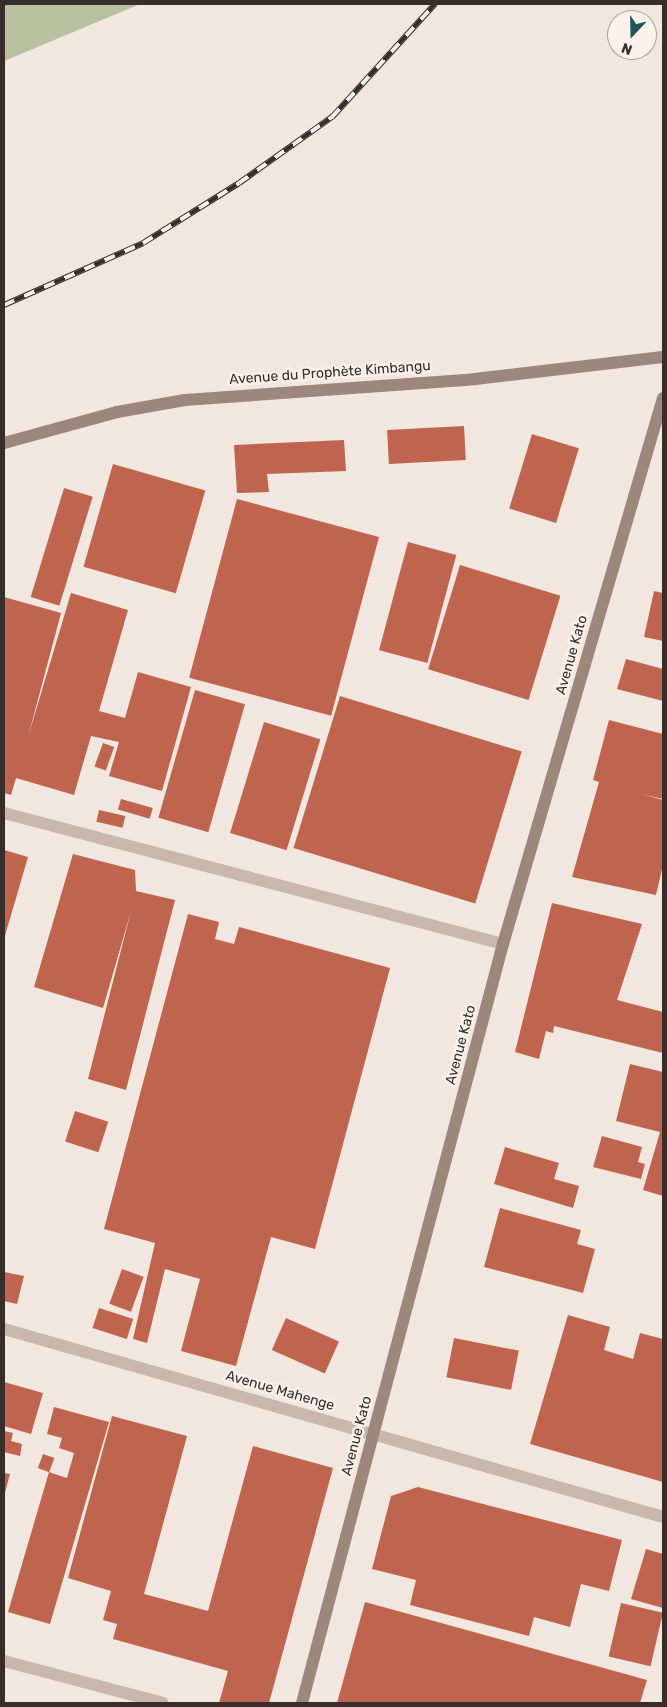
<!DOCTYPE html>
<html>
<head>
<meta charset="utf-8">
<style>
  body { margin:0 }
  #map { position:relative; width:667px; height:1707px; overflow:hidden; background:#f1e7df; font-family:Rubik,sans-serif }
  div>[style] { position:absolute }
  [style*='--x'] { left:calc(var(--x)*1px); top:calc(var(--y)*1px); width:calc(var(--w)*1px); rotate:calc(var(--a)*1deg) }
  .green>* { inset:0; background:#b7c09f }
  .building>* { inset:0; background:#bf644f; transform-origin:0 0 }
  .street>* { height:12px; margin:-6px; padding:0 6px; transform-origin:6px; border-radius:6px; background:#c9b7ab }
  .secondary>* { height:12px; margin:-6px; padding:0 6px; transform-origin:6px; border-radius:6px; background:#9d867c }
  .rail>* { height:5.5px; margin-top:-2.75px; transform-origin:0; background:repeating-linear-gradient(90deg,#f9f2eb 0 11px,#372d2a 0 22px); box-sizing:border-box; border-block:1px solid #372d2a }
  span { translate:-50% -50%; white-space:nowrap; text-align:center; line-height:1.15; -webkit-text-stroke:5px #f9f2eb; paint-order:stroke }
  .street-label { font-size:14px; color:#372d2a }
  .frame { position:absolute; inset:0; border:5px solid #372d2a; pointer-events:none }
  .north { position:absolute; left:607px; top:10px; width:50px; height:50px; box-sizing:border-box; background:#f9f2eb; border:1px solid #aba39e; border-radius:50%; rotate:201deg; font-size:14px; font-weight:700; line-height:20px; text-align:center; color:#372d2a }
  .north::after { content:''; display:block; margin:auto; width:18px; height:22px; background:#215656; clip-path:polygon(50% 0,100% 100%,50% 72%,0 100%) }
</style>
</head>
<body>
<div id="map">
  <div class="green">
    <div style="clip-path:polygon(4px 4px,140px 4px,4px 61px)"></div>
  </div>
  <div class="building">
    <div style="left:464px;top:426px;width:34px;height:77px;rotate:87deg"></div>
    <div style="left:532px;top:434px;width:49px;height:78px;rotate:17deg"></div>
    <div style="clip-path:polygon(344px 440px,346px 471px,267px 474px,269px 492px,237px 493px,234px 445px)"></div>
    <div style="left:113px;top:464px;width:96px;height:107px;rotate:16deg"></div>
    <div style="left:64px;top:488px;width:30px;height:114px;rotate:17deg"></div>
    <div style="left:237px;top:499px;width:147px;height:185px;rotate:15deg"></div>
    <div style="left:408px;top:542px;width:50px;height:112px;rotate:15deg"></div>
    <div style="left:460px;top:565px;width:105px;height:109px;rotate:17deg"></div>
    <div style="clip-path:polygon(654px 591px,663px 593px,663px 641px,644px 637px)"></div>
    <div style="clip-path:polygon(71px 593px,128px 610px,99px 711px,125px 718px,138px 672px,191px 687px,162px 791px,109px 776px,119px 742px,91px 736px,74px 795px,16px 778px,11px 795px,4px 793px,4px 597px,61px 613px,28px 737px)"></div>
    <div style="clip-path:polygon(626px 659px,663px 669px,663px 701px,617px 689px)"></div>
    <div style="left:195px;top:690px;width:52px;height:133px;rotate:16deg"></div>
    <div style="left:340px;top:696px;width:190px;height:159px;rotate:17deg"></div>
    <div style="clip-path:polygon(609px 720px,663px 734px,663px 799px,642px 794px,663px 800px,663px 865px,656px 895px,572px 877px,599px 782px,593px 780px)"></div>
    <div style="left:264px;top:722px;width:59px;height:116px;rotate:17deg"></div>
    <div style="left:103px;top:743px;width:12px;height:25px;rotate:20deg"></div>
    <div style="left:121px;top:799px;width:33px;height:11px;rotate:16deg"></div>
    <div style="left:99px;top:810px;width:27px;height:12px;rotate:13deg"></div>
    <div style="clip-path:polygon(4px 850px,28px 857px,4px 939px)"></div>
    <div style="clip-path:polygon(73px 854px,135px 870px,136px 891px,175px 900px,126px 1090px,88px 1079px,131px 911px,103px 1008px,34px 987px)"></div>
    <div style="clip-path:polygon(552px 903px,642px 924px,617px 1000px,663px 1012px,663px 1053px,554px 1026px,553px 1033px,546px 1031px,539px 1059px,515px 1052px)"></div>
    <div style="clip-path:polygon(188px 914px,219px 922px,215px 939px,234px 944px,239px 927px,390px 968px,315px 1249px,271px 1237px,236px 1366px,181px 1351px,200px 1279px,165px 1269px,147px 1343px,133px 1339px,155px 1243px,104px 1229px)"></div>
    <div style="clip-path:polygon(630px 1064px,663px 1072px,663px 1196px,643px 1190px,660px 1132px,616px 1121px)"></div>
    <div style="left:75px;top:1111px;width:35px;height:32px;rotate:18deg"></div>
    <div style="clip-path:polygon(602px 1136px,642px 1147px,638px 1162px,645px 1164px,641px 1179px,593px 1167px)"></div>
    <div style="clip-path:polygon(505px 1147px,559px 1163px,554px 1179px,579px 1186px,573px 1208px,494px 1184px)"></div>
    <div style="clip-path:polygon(500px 1208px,581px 1230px,577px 1244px,595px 1249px,583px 1293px,484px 1267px)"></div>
    <div style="left:122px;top:1269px;width:23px;height:37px;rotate:20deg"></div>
    <div style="clip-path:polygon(4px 1272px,24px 1276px,17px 1304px,4px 1301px)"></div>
    <div style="left:99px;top:1308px;width:36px;height:21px;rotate:18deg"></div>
    <div style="clip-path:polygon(568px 1315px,610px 1327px,604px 1350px,633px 1359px,640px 1333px,663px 1339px,663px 1482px,530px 1444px)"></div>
    <div style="left:286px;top:1318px;width:58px;height:35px;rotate:24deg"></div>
    <div style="left:454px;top:1338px;width:66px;height:40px;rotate:11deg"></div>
    <div style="clip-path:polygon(4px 1382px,43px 1393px,31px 1434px,4px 1426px)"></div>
    <div style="clip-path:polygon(54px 1407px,109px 1422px,50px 1624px,8px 1612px,49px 1472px,67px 1478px,74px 1453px,59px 1448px,62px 1438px,47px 1434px)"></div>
    <div style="clip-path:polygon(112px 1416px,187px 1436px,144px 1594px,208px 1611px,253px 1446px,333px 1468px,269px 1703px,219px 1703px,228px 1671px,113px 1639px,117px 1624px,103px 1620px,111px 1591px,68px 1578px)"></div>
    <div style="clip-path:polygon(4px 1431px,13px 1433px,11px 1441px,22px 1444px,20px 1456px,4px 1452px)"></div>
    <div style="left:43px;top:1454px;width:12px;height:15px;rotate:20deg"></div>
    <div style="clip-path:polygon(4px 1473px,10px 1474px,4px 1496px)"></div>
    <div style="clip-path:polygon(418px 1487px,622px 1540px,609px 1591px,581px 1584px,570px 1627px,534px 1617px,529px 1636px,410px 1605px,416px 1580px,372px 1569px,391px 1496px)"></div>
    <div style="clip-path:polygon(646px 1549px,663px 1554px,663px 1608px,631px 1599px)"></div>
    <div style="clip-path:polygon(365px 1602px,647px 1680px,640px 1703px,337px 1703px)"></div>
    <div style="left:621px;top:1603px;width:43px;height:55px;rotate:13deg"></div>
  </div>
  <div class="street">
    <div style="--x:4;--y:813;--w:516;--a:14.71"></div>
    <div style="--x:4;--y:1329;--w:685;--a:15.92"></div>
    <div style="--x:4;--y:1661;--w:164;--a:14.8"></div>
  </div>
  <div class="secondary">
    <div style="--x:4;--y:443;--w:117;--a:-15.3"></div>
    <div style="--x:117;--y:412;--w:69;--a:-10"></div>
    <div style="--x:185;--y:400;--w:291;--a:-4.1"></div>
    <div style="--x:475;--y:379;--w:189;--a:-6.7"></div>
    <div style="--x:302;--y:1703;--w:785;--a:-75.17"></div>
    <div style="--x:503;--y:944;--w:569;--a:-73.67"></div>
  </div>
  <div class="rail">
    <div style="--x:4;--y:305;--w:152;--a:-24"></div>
    <div style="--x:143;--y:243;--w:113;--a:-32"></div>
    <div style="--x:239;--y:183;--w:114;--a:-35.4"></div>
    <div style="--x:332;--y:117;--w:153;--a:-47.7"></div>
  </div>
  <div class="street-label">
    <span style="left:330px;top:373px;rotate:-4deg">Avenue du Prophète Kimbangu</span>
    <span style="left:572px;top:655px;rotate:-74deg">Avenue Kato</span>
    <span style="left:461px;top:1045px;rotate:-75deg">Avenue Kato</span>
    <span style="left:280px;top:1391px;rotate:16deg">Avenue Mahenge</span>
    <span style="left:357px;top:1436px;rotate:-75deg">Avenue Kato</span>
  </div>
  <div class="frame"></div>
  <div class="north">N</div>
</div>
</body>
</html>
